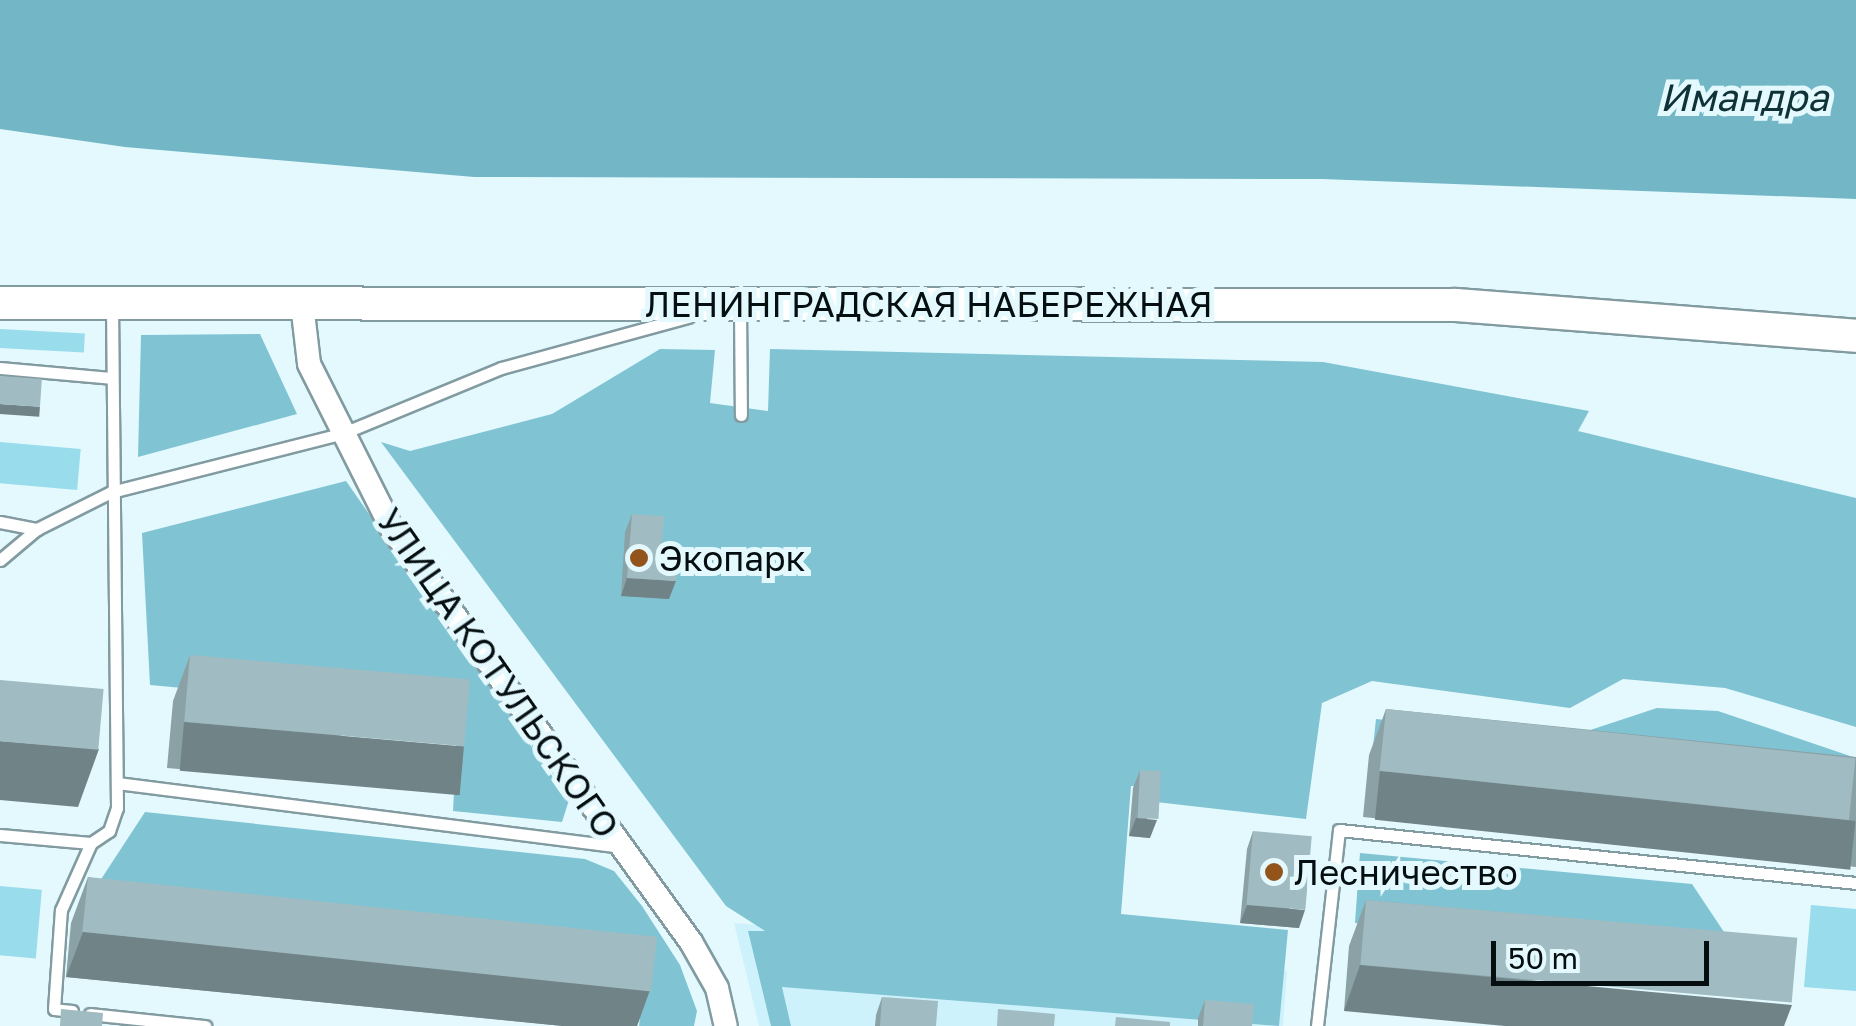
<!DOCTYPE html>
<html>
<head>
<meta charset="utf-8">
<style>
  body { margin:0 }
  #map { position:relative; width:1856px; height:1026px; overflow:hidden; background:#e3f9fe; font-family:"Golos Text",sans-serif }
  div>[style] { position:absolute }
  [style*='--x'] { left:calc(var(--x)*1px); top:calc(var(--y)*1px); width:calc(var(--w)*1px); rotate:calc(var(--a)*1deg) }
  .built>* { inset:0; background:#cef2fb }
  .green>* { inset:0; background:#99dceb; transform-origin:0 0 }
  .forest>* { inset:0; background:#80c4d4 }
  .water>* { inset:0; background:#73b7c6 }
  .roads { filter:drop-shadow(2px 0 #829ba1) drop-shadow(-2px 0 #829ba1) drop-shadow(0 2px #829ba1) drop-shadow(0 -2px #829ba1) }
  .service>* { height:11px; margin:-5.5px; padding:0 5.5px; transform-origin:5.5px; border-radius:5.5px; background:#fff }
  .minor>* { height:22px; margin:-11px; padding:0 11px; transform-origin:11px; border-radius:11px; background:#fff }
  .secondary>* { height:32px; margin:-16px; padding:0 16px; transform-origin:16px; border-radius:16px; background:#fff }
  .wall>* { inset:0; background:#8aa1a6 }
  .shaded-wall>* { inset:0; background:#708387; transform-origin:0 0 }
  .building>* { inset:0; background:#a0bbc1; transform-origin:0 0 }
  .dots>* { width:28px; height:28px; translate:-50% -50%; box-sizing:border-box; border:5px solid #e3f9fe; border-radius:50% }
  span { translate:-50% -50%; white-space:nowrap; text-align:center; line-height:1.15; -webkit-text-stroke:10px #e3f9fe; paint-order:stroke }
  .street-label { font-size:35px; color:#050e10 }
  .poi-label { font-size:35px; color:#050e10 }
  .left { translate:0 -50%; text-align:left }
  .water-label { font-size:38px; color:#0f3239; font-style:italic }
  .scale { position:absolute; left:1491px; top:941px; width:218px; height:45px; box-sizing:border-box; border:5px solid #050e10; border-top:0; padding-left:12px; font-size:30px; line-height:35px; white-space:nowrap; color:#050e10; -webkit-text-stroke:8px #e3f9fe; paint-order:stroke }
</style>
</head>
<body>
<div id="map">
  <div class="built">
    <div style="clip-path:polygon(734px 923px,1287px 971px,1283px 1026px,759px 1026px)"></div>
  </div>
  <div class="green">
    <div style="left:0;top:329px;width:85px;height:19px;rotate:3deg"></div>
    <div style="left:0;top:442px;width:81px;height:41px;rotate:5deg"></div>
    <div style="left:0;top:886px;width:42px;height:69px;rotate:5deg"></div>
    <div style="clip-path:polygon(1811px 905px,1856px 909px,1856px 991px,1804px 987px)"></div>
  </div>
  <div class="forest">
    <div style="clip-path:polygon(260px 334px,297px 414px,138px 457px,141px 335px)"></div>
    <div style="clip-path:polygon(660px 349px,715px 350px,710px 403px,768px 411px,770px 349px,1323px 362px,1589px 411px,1578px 431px,1856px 498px,1856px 727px,1725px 688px,1623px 679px,1570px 708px,1372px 681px,1322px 703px,1306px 819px,1156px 802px,1156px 787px,1131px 786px,1121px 914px,1288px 930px,1279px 1026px,782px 987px,791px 1026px,771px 1026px,748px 931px,765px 931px,726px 906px,381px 442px,410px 451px,552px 414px)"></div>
    <div style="clip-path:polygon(346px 481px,569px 800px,562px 822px,453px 811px,458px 713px,150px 685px,142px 533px)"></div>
    <div style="clip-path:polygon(1657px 708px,1718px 711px,1856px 758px,1373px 747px,1376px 719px,1563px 739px)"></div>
    <div style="clip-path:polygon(145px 812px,585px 859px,614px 871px,642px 906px,680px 965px,697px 1011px,694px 1026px,639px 1026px,644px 976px,75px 919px)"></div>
    <div style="clip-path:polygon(1360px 853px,1692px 884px,1740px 956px,1355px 923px)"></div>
  </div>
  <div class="water">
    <div style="clip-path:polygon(0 0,1856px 0,1856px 199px,1322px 179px,474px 177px,125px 147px,0 129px)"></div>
  </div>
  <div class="roads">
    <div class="service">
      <div style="--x:740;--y:308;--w:107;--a:89.5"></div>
      <div style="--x:0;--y:368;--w:111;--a:5.1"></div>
      <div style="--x:0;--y:522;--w:38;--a:11"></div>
      <div style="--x:0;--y:560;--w:48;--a:-40"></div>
      <div style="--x:37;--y:529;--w:83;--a:-26.6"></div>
      <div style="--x:111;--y:492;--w:237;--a:-14.2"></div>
      <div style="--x:341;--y:434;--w:173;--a:-22.4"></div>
      <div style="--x:501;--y:368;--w:194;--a:-15.3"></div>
      <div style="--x:117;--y:783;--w:509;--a:7.22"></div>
      <div style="--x:0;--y:835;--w:91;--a:5"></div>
      <div style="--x:91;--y:843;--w:22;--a:-34"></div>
      <div style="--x:109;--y:831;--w:24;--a:-71"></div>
      <div style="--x:117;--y:808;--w:501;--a:-90.57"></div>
      <div style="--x:72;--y:1011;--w:18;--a:-174"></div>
      <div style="--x:54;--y:1009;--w:99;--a:-86"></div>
      <div style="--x:61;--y:910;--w:73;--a:-65.9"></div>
      <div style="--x:90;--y:1014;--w:116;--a:6"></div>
      <div style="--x:1317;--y:1026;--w:197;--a:-83.6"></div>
      <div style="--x:1339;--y:830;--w:520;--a:5.85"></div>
    </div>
    <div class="minor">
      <div style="--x:302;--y:304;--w:60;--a:83.3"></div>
      <div style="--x:309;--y:364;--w:185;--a:63.3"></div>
      <div style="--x:392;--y:529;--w:510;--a:54.1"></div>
      <div style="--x:691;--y:942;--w:53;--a:60.5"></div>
      <div style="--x:717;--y:988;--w:39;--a:77"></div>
    </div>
    <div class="secondary">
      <div style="--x:0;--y:303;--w:1456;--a:0.08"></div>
      <div style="--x:1456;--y:305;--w:401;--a:4.4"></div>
    </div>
  </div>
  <div class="wall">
    <div style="clip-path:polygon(632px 514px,660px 564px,669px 599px,621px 596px,625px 532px)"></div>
    <div style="clip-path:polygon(190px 655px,447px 792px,167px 768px,173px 701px)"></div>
    <div style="clip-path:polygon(1386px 709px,1856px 757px,1856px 867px,1363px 817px,1369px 755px)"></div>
    <div style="clip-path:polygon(1140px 770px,1150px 838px,1129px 836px,1133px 788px)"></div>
    <div style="clip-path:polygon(1253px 831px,1299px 928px,1240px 923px,1247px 849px)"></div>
    <div style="clip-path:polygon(88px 877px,651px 987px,637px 1026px,563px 1026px,66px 977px,71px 923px)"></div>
    <div style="clip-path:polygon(1366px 900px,1797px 939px,1344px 1011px,1349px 946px)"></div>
    <div style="clip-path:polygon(882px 997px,936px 1026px,875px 1026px,876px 1015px)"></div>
    <div style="clip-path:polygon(1205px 1000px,1252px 1026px,1198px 1026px,1198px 1018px)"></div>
  </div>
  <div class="shaded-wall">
    <div style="left:0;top:404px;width:40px;height:10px;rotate:4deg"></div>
    <div style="clip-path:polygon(627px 578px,676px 581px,669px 599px,621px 596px)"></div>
    <div style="left:184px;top:722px;width:281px;height:49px;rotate:5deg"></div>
    <div style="clip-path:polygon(0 741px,99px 749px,78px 807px,0 800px)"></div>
    <div style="left:1380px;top:771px;width:478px;height:49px;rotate:6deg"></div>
    <div style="clip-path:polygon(1136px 818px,1157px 820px,1150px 838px,1129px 836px)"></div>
    <div style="clip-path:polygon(1247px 905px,1305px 910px,1299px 928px,1240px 923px)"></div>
    <div style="clip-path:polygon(83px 932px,651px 987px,637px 1026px,563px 1026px,66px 977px)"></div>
    <div style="clip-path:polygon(1360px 965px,1792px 1005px,1784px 1026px,1505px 1026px,1344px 1011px)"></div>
  </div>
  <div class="building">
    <div style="left:0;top:376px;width:42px;height:28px;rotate:4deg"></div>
    <div style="clip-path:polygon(632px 514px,664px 516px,660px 564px,677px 566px,676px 581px,627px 578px)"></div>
    <div style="left:190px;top:655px;width:281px;height:67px;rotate:5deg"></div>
    <div style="left:0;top:680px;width:104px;height:61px;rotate:5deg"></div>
    <div style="left:1386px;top:709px;width:472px;height:62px;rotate:6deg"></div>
    <div style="left:1140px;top:770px;width:21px;height:48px;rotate:3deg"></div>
    <div style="left:1253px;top:831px;width:59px;height:74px;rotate:5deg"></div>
    <div style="left:88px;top:877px;width:572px;height:55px;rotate:6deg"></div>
    <div style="left:1366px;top:900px;width:433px;height:65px;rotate:5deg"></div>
    <div style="clip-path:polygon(882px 997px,938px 1001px,936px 1026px,880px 1026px)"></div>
    <div style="clip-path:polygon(1205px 1000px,1254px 1004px,1252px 1026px,1203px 1026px)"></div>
    <div style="clip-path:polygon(61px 1009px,103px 1013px,102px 1026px,60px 1026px)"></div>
    <div style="clip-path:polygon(998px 1009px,1055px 1014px,1054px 1026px,997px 1026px)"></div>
    <div style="clip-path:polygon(1116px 1017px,1170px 1022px,1170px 1026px,1115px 1026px)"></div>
  </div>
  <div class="dots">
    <div style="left:639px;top:558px;background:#93541b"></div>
    <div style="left:1274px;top:872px;background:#93541b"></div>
  </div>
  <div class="street-label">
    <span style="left:929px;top:304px">ЛЕНИНГРАДСКАЯ НАБЕРЕЖНАЯ</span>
    <span style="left:498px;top:673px;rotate:55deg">УЛИЦА КОТУЛЬСКОГО</span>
  </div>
  <div class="poi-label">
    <span class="left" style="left:659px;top:558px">Экопарк</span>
    <span class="left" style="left:1294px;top:872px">Лесничество</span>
  </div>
  <div class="water-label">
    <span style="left:1744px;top:97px">Имандра</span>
  </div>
  <div class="scale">50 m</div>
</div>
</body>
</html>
